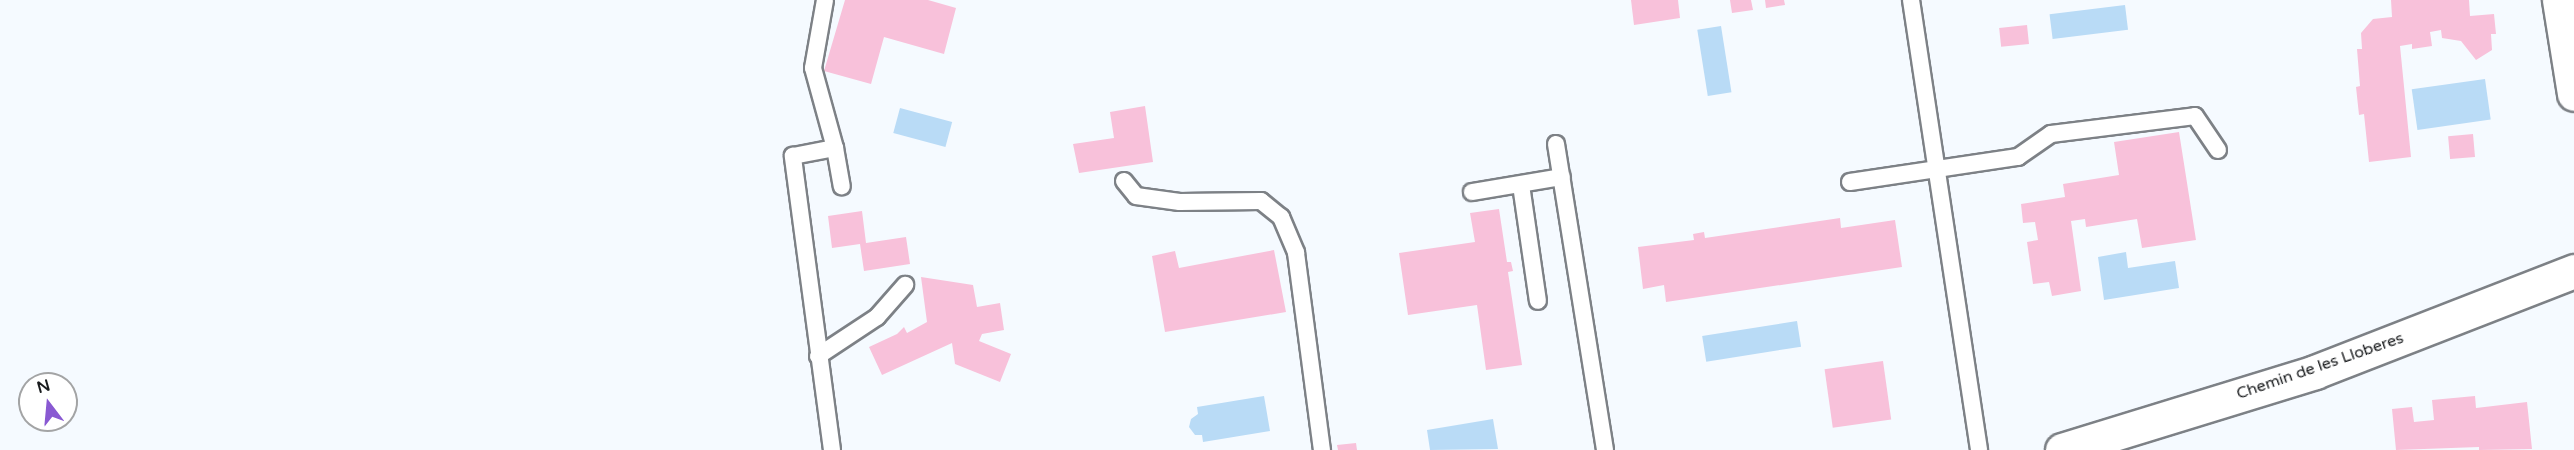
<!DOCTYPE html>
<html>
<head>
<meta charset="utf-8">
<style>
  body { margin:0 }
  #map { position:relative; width:2574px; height:450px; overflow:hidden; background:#f5faff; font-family:"Varela Round",sans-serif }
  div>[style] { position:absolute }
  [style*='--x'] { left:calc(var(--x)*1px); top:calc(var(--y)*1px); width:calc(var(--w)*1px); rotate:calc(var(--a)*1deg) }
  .water>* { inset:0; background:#b9dbf6; transform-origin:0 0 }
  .building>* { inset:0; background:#f8c1da; transform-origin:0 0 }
  .roads { filter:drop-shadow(2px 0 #7d8186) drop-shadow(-2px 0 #7d8186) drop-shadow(0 2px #7d8186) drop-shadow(0 -2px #7d8186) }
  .service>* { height:16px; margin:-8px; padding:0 8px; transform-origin:8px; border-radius:8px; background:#fff }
  .minor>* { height:33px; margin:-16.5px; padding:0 16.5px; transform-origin:16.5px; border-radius:16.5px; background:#fff }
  span { translate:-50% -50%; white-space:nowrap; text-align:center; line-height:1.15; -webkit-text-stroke:4.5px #fff; paint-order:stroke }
  .street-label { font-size:16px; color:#1a1c1e }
  .north { position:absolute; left:18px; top:372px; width:60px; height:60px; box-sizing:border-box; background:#fff; border:2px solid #a3a4a5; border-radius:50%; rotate:344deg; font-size:16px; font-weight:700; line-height:24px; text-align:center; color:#1a1c1e }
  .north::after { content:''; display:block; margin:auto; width:21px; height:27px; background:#8959d2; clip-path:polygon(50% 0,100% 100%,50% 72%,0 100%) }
</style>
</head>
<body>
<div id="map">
  <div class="water">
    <div style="left:2125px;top:5px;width:25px;height:76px;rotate:83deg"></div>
    <div style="left:1721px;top:26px;width:67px;height:24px;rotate:81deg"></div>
    <div style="left:2485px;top:79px;width:41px;height:74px;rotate:82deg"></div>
    <div style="left:900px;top:108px;width:54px;height:26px;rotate:15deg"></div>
    <div style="clip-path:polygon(2126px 252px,2128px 268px,2175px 261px,2179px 288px,2104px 300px,2098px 257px)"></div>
    <div style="left:1797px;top:321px;width:26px;height:96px;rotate:81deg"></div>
    <div style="clip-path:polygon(1264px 396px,1270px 431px,1203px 442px,1202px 435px,1195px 435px,1189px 427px,1191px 419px,1198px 414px,1197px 407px)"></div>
    <div style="clip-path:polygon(1493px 419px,1498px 449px,1430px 450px,1427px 430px)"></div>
  </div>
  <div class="building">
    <div style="clip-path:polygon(845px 0,928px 0,956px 8px,944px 54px,884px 37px,871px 84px,824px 71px)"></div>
    <div style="clip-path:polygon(1631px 0,1678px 0,1680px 18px,1634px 25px)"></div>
    <div style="clip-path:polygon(1730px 0,1751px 0,1753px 10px,1732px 13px)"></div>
    <div style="clip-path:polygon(1765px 0,1784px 0,1785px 5px,1766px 8px)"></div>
    <div style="clip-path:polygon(2391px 0,2469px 0,2470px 16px,2494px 14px,2496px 34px,2491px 34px,2492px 50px,2476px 60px,2461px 41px,2442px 38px,2441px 30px,2430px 32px,2432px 46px,2412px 49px,2412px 44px,2400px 46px,2411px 157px,2369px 162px,2364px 114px,2359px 115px,2356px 87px,2360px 86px,2357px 49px,2362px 49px,2361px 33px,2373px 19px,2392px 17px)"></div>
    <div style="left:2027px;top:25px;width:19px;height:28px;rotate:84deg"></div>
    <div style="clip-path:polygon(1145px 106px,1153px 162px,1079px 173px,1073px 144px,1114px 138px,1110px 112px)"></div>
    <div style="clip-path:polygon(2179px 132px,2196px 240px,2142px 248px,2137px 219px,2086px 227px,2085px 219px,2071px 221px,2081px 291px,2052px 296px,2049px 282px,2033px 284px,2027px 242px,2038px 240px,2035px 222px,2023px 223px,2021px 204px,2065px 197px,2063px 184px,2119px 175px,2114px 142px)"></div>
    <div style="left:2473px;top:134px;width:23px;height:25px;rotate:85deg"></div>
    <div style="clip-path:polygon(1499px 209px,1507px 262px,1511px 262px,1513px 271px,1508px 272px,1522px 365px,1486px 370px,1477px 305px,1408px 315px,1399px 253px,1475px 242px,1470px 213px)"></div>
    <div style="clip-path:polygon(862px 211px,866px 243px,906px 237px,910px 264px,864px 271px,860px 244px,832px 248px,828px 216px)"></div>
    <div style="clip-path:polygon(1840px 218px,1841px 228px,1895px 220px,1902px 267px,1666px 302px,1664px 285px,1643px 289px,1638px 247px,1694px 240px,1693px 234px,1704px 232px,1705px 238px)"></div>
    <div style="clip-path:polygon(1274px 250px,1286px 312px,1165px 332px,1152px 256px,1175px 251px,1179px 268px)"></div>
    <div style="clip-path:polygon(921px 277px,973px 285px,977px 307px,1000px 303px,1004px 330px,982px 334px,979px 341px,1011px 354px,1000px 382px,955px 364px,952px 343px,882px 375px,869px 347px,897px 334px,904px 327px,907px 333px,927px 322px)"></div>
    <div style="left:1883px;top:361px;width:59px;height:59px;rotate:82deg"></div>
    <div style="clip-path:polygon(2475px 396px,2476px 408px,2527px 402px,2532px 449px,2479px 450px,2479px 447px,2396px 450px,2392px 409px,2412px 407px,2414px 422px,2434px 420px,2432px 400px)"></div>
    <div style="clip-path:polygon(1356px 443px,1357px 450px,1338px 450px,1337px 445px)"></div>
  </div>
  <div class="roads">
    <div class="service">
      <div style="--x:825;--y:0;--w:69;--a:100"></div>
      <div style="--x:813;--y:68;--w:83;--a:74.6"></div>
      <div style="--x:835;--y:148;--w:39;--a:80"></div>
      <div style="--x:1911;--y:0;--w:455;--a:81.4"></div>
      <div style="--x:1556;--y:144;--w:310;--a:80.9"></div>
      <div style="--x:1124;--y:181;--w:19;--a:51"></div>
      <div style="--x:1136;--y:196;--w:44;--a:7.8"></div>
      <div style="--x:1180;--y:202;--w:81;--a:-0.7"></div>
      <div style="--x:1261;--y:201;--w:26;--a:39"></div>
      <div style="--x:1281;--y:217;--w:39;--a:67"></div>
      <div style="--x:1296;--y:253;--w:199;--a:82.5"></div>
      <div style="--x:1850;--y:182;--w:170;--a:-8.5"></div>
      <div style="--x:2018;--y:157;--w:40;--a:-34.9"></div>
      <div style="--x:2051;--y:134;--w:145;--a:-7.1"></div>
      <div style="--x:2195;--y:116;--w:41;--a:55.9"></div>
      <div style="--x:1521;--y:185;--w:117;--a:81.7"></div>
      <div style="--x:1472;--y:192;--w:91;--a:-9.5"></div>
      <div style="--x:818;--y:356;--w:71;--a:-33.5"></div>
      <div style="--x:877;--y:317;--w:43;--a:-48.8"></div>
      <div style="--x:832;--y:450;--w:297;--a:-97.6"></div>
      <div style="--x:793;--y:156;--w:43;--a:-10.8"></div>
    </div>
    <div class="minor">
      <div style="--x:2559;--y:0;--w:95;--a:80.9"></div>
      <div style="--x:2062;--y:450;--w:265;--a:-17.1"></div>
      <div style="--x:2315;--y:372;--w:278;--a:-21.3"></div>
    </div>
  </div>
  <div class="street-label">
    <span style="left:2320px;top:366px;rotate:-19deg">Chemin de les Lloberes</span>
  </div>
  <div class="north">N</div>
</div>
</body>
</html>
